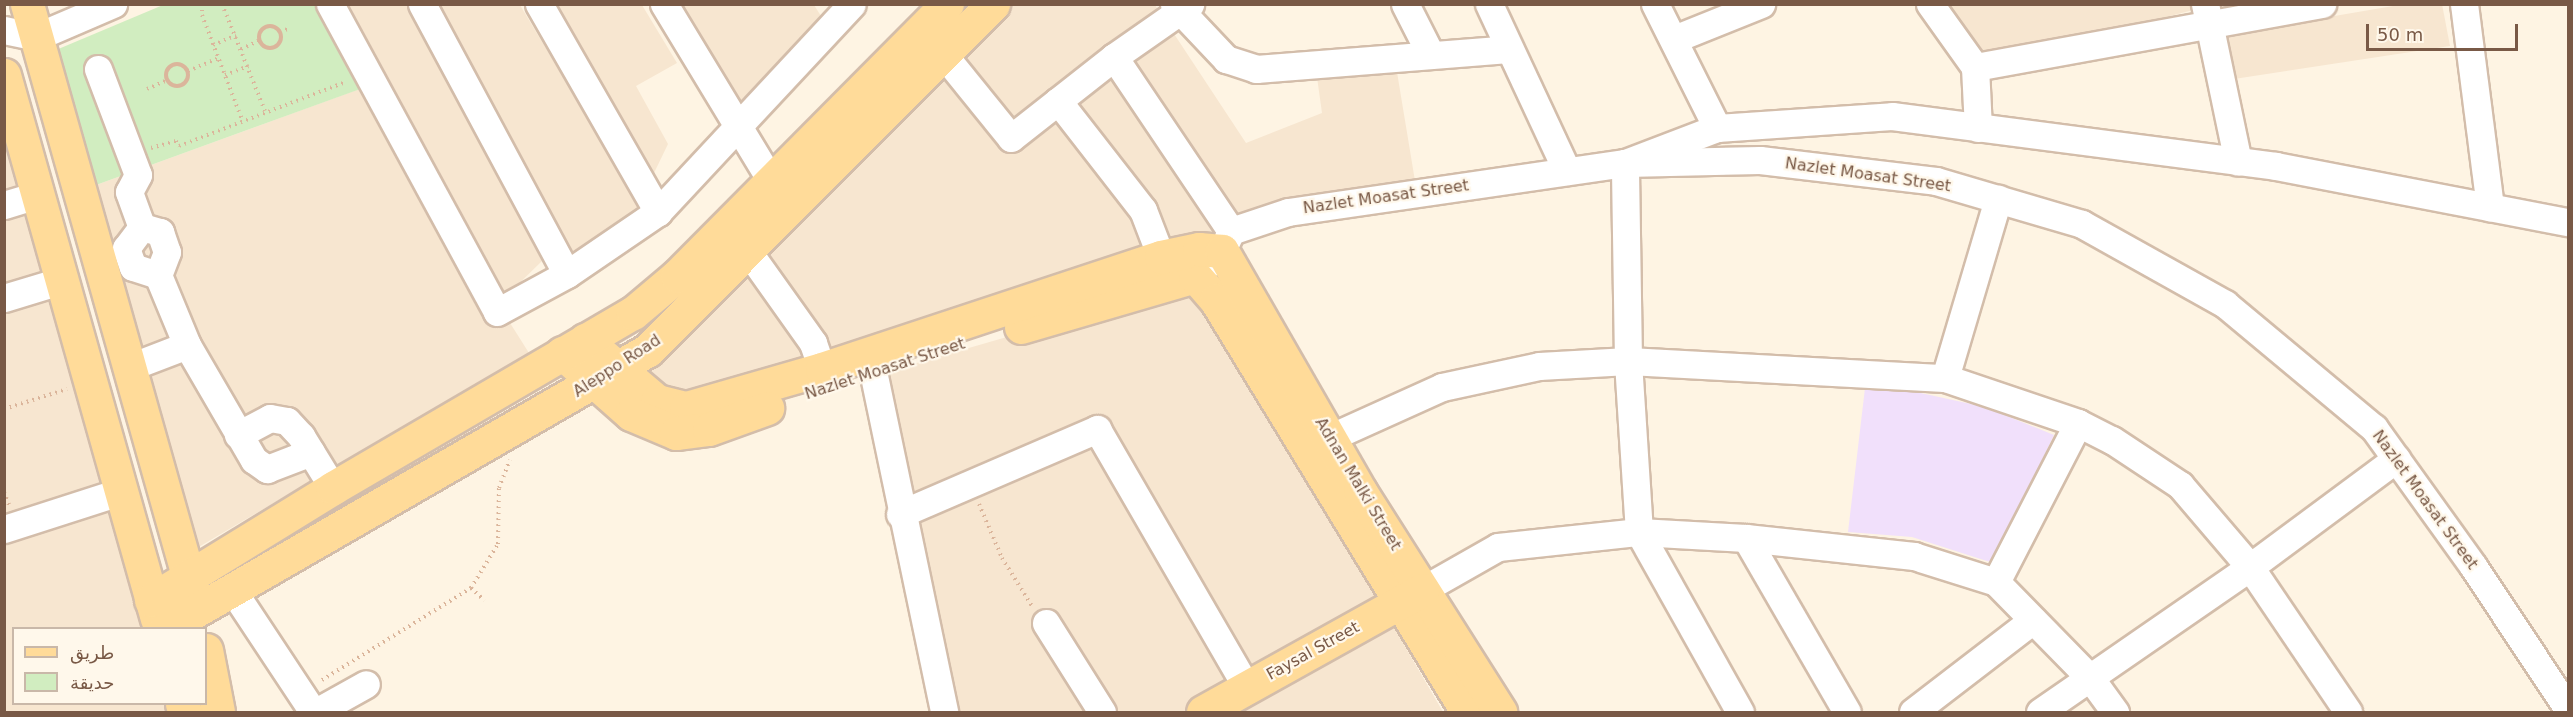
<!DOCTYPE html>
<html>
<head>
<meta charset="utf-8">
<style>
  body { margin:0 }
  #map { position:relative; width:2573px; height:717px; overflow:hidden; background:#fef4e3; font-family:"DejaVu Sans",Vazirmatn,sans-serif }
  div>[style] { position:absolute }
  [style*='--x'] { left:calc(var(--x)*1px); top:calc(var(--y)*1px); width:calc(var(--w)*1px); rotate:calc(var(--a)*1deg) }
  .residential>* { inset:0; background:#f7e6d0 }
  .education>* { inset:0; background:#f1e0fb }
  .green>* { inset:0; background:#d1edc0 }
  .path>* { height:4px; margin-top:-2px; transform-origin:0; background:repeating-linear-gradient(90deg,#dbb59b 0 1.5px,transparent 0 6px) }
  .path>.ring { margin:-2px; padding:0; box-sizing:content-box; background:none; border:4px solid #dbb59b; border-radius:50% }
  .roads { filter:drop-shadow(2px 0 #d3bdaa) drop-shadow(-2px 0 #d3bdaa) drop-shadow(0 2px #d3bdaa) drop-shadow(0 -2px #d3bdaa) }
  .minor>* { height:27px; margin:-13.5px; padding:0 13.5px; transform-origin:13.5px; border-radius:13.5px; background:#fff }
  .major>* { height:33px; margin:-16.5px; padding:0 16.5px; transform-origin:16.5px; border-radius:16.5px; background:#ffdb99 }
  span { translate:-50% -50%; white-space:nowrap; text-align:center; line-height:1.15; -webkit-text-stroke:4.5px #fff8eb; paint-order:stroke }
  .street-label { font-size:16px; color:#795946 }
  .frame { position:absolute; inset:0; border:6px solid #795946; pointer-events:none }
  .legend { position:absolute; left:12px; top:627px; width:195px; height:78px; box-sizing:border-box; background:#fff8eb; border:2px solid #c9b8a9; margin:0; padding:8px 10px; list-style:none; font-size:18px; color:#795946 }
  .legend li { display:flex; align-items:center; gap:12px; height:30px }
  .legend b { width:30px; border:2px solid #c9b8a9 }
  .scale { position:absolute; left:2366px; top:24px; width:152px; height:27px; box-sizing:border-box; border:3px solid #795946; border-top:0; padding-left:8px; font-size:18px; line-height:21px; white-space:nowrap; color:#795946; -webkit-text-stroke:4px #fff8eb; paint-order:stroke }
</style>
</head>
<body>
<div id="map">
  <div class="residential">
    <div style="clip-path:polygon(2192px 4px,2193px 10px,1983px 65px,1943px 5px)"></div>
    <div style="clip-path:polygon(2442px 4px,2450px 46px,2234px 79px,2211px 37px,2399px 5px)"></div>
    <div style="clip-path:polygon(343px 5px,409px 5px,542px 261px,498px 304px,529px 353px,197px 548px,96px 185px,384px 80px)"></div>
    <div style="clip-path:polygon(432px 5px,520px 5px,648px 219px,561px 263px)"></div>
    <div style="clip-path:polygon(556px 5px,642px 5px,677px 63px,636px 86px,668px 144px,654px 173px)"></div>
    <div style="clip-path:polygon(678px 5px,814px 5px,821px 16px,739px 104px)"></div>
    <div style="clip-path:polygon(1003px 5px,1155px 5px,1246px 143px,1322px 113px,1316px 70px,1395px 60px,1416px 187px,1222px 235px,1201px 231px,1158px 239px,683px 396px,641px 374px)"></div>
    <div style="clip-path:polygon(4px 143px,56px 278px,4px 294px)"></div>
    <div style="clip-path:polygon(1190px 284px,1393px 596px,1191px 712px,951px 712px,879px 374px)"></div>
    <div style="clip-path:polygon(49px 295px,144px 628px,14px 628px,14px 704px,166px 704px,168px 712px,5px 712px,5px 308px)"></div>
    <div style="clip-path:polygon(1388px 617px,1443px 712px,1218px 712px)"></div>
  </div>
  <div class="education">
    <div style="clip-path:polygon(1865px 388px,1916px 392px,1985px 407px,2054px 435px,1993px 563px,1912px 537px,1848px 532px)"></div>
  </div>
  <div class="green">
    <div style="clip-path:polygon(163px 5px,318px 5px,363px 88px,96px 185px,56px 50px)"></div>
  </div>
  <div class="path">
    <div style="--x:202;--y:4;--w:11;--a:90"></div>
    <div style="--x:202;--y:15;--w:112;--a:69.1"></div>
    <div style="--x:222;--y:4;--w:115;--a:68.1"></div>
    <div class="ring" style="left:259px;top:26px;width:18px;height:18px"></div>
    <div style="--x:280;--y:32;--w:11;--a:-22"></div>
    <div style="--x:213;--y:45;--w:25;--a:-23"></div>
    <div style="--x:241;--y:49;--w:21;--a:-25"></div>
    <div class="ring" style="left:166px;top:64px;width:18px;height:18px"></div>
    <div style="--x:188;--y:71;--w:33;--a:-23"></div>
    <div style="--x:225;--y:75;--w:25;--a:-21"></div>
    <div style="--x:147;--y:89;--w:22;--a:-24"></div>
    <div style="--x:151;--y:148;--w:26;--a:-16"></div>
    <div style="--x:176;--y:141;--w:6;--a:59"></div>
    <div style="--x:179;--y:146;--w:176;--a:-21"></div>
    <div style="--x:4;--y:409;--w:66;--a:-17.6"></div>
    <div style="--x:4;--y:492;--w:14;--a:69"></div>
    <div style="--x:979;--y:504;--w:59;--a:66.9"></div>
    <div style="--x:1002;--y:558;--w:57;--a:58"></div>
    <div style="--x:471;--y:588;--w:18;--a:43"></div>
    <div style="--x:322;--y:680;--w:175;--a:-31.7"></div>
    <div style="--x:471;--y:588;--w:52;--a:-58.5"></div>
    <div style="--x:498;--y:544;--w:56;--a:-89"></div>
    <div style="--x:499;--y:488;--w:30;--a:-69"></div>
  </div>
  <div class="roads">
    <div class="minor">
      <div style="--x:330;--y:4;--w:350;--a:61.5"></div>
      <div style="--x:497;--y:312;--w:80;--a:-28.5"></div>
      <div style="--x:567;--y:274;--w:110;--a:-34.3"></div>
      <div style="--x:658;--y:212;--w:284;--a:-47"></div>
      <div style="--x:422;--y:4;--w:306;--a:61.8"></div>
      <div style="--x:539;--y:4;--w:240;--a:60.2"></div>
      <div style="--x:664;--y:4;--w:207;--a:58.8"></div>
      <div style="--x:1174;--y:4;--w:76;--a:46.6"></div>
      <div style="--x:1226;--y:59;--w:32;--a:18"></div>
      <div style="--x:1256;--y:69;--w:253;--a:-4.5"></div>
      <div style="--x:1405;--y:4;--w:57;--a:63"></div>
      <div style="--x:1489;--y:4;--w:184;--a:65"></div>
      <div style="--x:1655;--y:4;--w:139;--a:63.4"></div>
      <div style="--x:1930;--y:4;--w:77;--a:54.5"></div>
      <div style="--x:1975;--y:67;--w:61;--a:87.2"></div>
      <div style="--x:2205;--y:4;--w:161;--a:78.2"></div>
      <div style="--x:2464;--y:4;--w:205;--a:82.7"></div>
      <div style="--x:4;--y:30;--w:33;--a:12"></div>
      <div style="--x:36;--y:37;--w:84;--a:-23.2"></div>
      <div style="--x:1674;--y:39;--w:94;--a:-21.9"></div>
      <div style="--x:943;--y:54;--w:108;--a:51"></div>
      <div style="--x:1011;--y:138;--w:131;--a:-38.2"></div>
      <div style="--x:1114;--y:57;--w:93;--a:-34.9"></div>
      <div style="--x:1114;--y:57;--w:210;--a:56.1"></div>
      <div style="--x:1975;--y:67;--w:353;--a:-10.3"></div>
      <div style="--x:98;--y:69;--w:113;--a:69.3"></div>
      <div style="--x:138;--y:175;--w:19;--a:118"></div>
      <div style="--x:129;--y:192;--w:37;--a:70"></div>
      <div style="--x:142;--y:227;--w:19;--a:16"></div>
      <div style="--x:160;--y:232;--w:21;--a:71"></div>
      <div style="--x:167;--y:252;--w:25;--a:111"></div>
      <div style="--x:158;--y:275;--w:76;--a:67.5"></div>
      <div style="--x:1058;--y:101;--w:138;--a:52.1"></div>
      <div style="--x:1143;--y:210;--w:50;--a:69"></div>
      <div style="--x:4;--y:205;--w:34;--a:-17"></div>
      <div style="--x:142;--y:227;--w:26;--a:127"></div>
      <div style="--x:126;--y:248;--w:20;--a:70"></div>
      <div style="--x:133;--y:267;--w:26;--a:18"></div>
      <div style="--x:747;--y:250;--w:114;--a:54.6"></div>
      <div style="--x:813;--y:343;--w:28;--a:71"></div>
      <div style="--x:1207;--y:265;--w:21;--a:-43"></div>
      <div style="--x:1222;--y:251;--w:22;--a:-66"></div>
      <div style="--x:1231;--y:231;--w:60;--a:-18.4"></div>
      <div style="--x:1288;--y:212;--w:341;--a:-8.3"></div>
      <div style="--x:1625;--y:163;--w:135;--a:-1.3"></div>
      <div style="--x:1760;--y:160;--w:177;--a:6.8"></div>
      <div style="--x:1936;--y:181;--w:152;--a:16.4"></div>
      <div style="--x:2082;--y:224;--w:164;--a:29.2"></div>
      <div style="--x:2225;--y:304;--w:194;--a:39.8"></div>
      <div style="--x:2374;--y:428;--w:170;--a:54.3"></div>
      <div style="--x:2473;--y:566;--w:172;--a:56.4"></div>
      <div style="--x:4;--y:298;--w:59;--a:-16.9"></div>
      <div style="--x:130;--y:367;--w:61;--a:-21.1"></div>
      <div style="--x:187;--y:345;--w:133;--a:59.8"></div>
      <div style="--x:254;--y:460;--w:16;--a:35"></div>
      <div style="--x:267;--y:469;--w:47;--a:-21.1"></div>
      <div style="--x:873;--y:371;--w:348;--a:78.2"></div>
      <div style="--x:1945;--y:378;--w:187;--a:-73.5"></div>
      <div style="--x:238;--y:435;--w:36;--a:-28"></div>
      <div style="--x:270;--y:418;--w:17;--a:10"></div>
      <div style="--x:287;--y:421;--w:21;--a:47"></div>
      <div style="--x:301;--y:436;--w:61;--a:58.4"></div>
      <div style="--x:1329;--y:438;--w:124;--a:-24.3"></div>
      <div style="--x:1442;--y:387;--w:99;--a:-12.2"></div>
      <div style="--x:1539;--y:366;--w:89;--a:-3.2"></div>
      <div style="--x:1628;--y:361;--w:317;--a:3.1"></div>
      <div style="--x:1945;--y:378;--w:140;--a:18.7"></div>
      <div style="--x:2078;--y:423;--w:38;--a:27"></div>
      <div style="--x:2112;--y:440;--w:82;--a:33.5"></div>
      <div style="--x:2180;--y:485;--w:108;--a:49.5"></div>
      <div style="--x:2250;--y:567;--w:175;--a:55.9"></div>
      <div style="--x:900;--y:514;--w:215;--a:-23.3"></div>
      <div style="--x:1097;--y:429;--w:299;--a:59.9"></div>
      <div style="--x:4;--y:529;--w:121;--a:-17.8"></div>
      <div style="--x:1746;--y:538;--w:201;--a:59.9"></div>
      <div style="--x:1996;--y:582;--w:179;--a:-62.7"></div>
      <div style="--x:1424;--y:589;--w:85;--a:-29.6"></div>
      <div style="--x:1498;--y:547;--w:142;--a:-6.1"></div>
      <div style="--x:1639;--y:532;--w:107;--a:3.2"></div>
      <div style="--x:1746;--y:538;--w:169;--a:6.1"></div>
      <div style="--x:1914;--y:556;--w:86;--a:17.6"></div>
      <div style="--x:1996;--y:582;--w:136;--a:45.6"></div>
      <div style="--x:2091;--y:679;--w:41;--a:54"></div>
      <div style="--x:233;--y:591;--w:145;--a:56.5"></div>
      <div style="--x:1046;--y:623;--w:105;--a:57.8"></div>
      <div style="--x:316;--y:712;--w:57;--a:-29.2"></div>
      <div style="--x:1740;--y:712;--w:206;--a:-119.3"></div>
      <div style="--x:1639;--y:532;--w:171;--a:-93.7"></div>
      <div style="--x:1628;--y:361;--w:198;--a:-90.9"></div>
      <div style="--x:1625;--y:163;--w:98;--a:-20.8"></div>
      <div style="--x:1717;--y:128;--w:175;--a:-3.9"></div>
      <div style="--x:1892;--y:116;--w:387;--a:7.4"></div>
      <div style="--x:2276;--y:166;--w:297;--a:10.9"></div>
      <div style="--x:1913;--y:712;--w:151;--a:-37.5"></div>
      <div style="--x:2040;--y:712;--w:255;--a:-34.6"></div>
      <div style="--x:2250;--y:567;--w:182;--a:-36.5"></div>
    </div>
    <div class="major">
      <div style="--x:27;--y:4;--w:616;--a:74.27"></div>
      <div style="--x:4;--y:75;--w:565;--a:74.29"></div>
      <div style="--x:1021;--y:327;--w:181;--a:-16.3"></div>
      <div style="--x:1195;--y:276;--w:32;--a:49"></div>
      <div style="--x:1216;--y:300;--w:482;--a:58.6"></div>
      <div style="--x:585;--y:340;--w:94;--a:40.3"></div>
      <div style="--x:657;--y:401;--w:30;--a:14"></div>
      <div style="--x:686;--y:408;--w:141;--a:-16"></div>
      <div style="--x:822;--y:369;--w:357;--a:-18.3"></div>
      <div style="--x:1161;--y:257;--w:39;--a:-12"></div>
      <div style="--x:1199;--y:249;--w:23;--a:5"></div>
      <div style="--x:1222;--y:251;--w:277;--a:60.1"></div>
      <div style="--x:1360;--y:491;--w:262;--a:57.6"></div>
      <div style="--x:562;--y:353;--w:92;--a:41.5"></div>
      <div style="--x:631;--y:414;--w:49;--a:22.9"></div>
      <div style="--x:676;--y:433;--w:33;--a:-7"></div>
      <div style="--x:709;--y:429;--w:62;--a:-19.9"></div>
      <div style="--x:151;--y:600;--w:214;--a:-31.6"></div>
      <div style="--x:333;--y:488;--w:347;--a:-30.3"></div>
      <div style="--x:633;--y:313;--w:57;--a:-40.1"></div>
      <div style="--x:677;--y:276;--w:383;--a:-45.2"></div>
      <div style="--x:166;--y:628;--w:556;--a:-29.97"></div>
      <div style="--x:648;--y:350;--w:489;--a:-45.1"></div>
      <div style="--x:206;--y:650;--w:63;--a:79"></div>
      <div style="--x:182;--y:704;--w:9;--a:69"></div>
      <div style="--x:1203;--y:712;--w:251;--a:-29.1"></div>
    </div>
  </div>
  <div class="street-label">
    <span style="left:1868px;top:175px;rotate:8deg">Nazlet Moasat Street</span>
    <span style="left:1386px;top:197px;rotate:-8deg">Nazlet Moasat Street</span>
    <span style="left:617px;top:366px;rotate:-33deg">Aleppo Road</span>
    <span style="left:885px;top:369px;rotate:-18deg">Nazlet Moasat Street</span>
    <span style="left:1358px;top:484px;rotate:59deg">Adnan Malki Street</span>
    <span style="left:2425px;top:500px;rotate:54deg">Nazlet Moasat Street</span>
    <span style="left:1313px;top:651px;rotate:-29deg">Faysal Street</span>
  </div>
  <div class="frame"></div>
  <ul class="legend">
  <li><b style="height:8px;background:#ffdb99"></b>طريق</li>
  <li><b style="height:16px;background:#d1edc0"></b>حديقة</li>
  </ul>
  <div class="scale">50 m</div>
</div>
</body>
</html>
